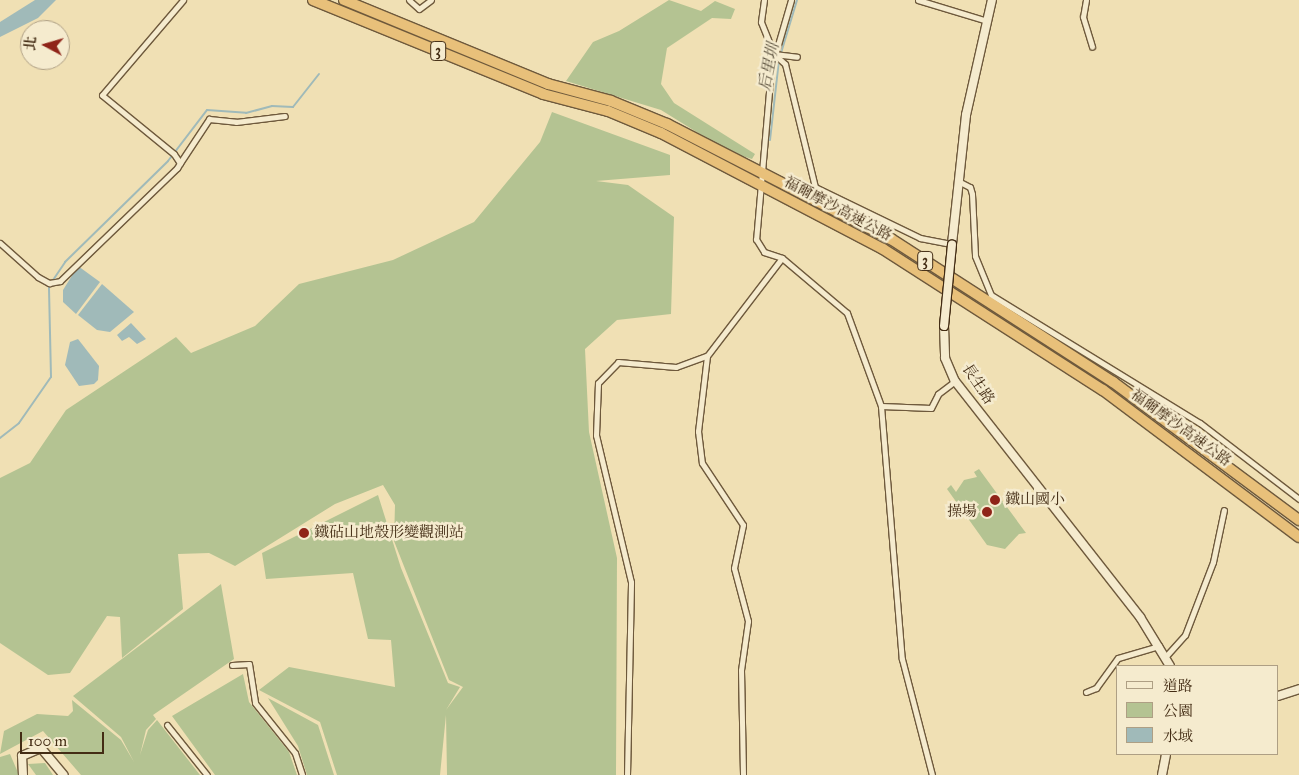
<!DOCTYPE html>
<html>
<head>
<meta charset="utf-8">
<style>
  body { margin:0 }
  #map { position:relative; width:1299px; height:775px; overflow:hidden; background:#f0e0b4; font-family:"IM FELL Great Primer","Noto Serif TC",serif }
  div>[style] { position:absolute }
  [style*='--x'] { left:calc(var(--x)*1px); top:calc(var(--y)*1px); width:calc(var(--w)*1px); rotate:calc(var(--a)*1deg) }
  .green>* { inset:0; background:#b4c392 }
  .water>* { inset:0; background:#a0bab9 }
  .stream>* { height:2px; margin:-1px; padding:0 1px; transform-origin:1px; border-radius:1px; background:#a0bab9 }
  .roads { filter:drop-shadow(1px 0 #6e593c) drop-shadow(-1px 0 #6e593c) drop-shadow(0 1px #6e593c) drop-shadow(0 -1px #6e593c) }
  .street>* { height:5px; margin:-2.5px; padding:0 2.5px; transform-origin:2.5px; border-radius:2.5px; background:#f5ebce }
  .secondary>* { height:8px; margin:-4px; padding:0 4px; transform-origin:4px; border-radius:4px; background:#f5ebce }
  .highway>* { height:10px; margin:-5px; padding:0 5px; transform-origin:5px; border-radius:5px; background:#e8c07a }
  .bridges { filter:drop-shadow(1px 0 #432c14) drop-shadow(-1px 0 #432c14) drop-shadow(0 1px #432c14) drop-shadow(0 -1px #432c14) }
  .secondary-bridge>* { height:8px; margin:-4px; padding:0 4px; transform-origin:4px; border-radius:4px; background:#f5ebce }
  .dots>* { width:14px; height:14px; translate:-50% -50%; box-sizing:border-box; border:2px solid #f5ebce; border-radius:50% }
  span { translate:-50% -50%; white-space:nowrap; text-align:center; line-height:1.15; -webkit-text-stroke:5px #f5ebce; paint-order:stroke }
  .shield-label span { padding:1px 4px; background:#f5ebce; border:1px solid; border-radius:4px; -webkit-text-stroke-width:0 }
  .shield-label { font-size:14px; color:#432c14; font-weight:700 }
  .street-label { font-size:15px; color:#432c14 }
  .poi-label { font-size:15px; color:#432c14 }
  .left { translate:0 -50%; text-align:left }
  .right { translate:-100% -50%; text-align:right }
  .water-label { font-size:16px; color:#5a503d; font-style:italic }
  .legend { position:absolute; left:1116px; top:665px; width:162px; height:90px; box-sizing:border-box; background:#f5ebce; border:1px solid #ae9f84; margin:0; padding:6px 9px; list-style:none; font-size:15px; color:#432c14 }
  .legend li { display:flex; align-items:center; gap:10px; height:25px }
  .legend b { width:25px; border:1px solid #ae9f84 }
  .north { position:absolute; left:20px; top:20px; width:50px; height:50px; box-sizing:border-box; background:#f5ebce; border:1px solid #ae9f84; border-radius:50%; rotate:276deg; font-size:14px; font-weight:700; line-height:20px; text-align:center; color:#432c14 }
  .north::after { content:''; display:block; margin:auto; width:18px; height:22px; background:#8f2418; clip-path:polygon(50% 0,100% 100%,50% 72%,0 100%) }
  .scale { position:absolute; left:20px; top:732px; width:84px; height:22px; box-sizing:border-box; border:2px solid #432c14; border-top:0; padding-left:6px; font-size:15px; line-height:18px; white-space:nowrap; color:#432c14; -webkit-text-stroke:4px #f5ebce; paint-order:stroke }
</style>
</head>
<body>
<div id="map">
  <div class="green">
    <div style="clip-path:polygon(669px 0,701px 11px,715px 1px,735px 9px,731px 19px,712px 18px,667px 48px,661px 84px,674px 103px,755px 154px,752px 159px,729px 152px,661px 110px,566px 81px,593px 42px,619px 31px)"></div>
    <div style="clip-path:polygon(552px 112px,670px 155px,670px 175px,596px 181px,628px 185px,674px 217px,671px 314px,617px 320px,585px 349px,589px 432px,617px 558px,616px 775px,447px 775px,446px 715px,440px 775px,337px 775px,320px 722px,259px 690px,289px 667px,395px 687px,391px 640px,368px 639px,353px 573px,266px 579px,262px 553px,378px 495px,401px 568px,448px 683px,460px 687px,446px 710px,463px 687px,449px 680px,394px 541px,395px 505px,383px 485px,335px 504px,235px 566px,209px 553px,178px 554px,183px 609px,122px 658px,120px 617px,107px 616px,70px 673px,48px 675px,0 643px,0 478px,30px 463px,66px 410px,176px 337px,191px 353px,255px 326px,299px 284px,393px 260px,474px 222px,540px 142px)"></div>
    <div style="clip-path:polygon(979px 469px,1026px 533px,1019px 534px,1005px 549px,987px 545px,947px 489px,951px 485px,956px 492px,964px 480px,977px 477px,974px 472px)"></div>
    <div style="clip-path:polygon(221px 584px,234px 659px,153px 715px,156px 719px,146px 730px,140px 755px,148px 730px,157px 720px,200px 775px,81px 775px,43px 731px,0 754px,4px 731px,37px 714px,68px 716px,73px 711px,72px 700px,121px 740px,134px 762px,121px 737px,73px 696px)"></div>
    <div style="clip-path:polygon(243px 674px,249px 702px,289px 752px,297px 775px,215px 775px,172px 716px)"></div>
    <div style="clip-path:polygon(268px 698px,318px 725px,334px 775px,307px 775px,298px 746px)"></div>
    <div style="clip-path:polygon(10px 754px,19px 775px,0 775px,0 757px)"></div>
    <div style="clip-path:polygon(45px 763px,53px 775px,36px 775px,28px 764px)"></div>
  </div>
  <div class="water">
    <div style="clip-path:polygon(35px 0,56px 0,38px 18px,0 37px,0 22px)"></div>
    <div style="clip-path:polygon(78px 266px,100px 282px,76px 314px,63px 302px,63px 290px)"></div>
    <div style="clip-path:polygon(102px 284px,134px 312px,110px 332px,97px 330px,78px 315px)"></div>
    <div style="clip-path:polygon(131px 323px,146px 339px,137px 344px,129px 337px,122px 341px,117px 335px)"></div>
    <div style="clip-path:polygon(78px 339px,99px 366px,98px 380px,94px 384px,79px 386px,65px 365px,70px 342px)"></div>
  </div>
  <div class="stream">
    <div style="--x:781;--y:53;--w:55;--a:-73.2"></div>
    <div style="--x:770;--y:140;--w:81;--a:-83.6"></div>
    <div style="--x:0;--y:438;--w:24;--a:-38"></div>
    <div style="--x:19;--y:423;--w:56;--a:-55.2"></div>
    <div style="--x:51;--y:377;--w:91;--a:-91.3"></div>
    <div style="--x:49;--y:286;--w:29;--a:-56"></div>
    <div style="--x:65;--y:262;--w:144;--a:-44.4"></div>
    <div style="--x:168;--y:161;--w:64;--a:-52.6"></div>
    <div style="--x:207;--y:110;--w:39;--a:4"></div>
    <div style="--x:246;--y:113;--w:27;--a:-15"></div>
    <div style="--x:272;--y:106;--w:21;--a:3"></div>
    <div style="--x:293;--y:107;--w:42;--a:-51.8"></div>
  </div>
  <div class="roads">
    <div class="street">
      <div style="--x:409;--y:0;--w:13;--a:42"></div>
      <div style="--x:419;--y:9;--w:15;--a:-37"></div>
      <div style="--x:764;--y:0;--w:22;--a:98"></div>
      <div style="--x:761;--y:22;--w:35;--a:68"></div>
      <div style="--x:774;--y:54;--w:15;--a:42"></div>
      <div style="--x:785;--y:64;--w:127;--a:76.3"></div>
      <div style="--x:815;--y:187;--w:117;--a:25.9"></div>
      <div style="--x:920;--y:238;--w:33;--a:11"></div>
      <div style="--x:791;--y:0;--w:72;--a:106.2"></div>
      <div style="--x:771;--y:69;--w:171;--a:95"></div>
      <div style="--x:756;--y:239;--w:15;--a:58"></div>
      <div style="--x:764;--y:252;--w:19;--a:18"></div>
      <div style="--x:782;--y:258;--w:85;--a:40.2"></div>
      <div style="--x:847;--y:313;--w:99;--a:69.9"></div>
      <div style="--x:881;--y:406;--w:254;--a:85.3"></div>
      <div style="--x:902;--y:659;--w:120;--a:75.5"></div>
      <div style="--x:918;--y:0;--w:72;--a:16.9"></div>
      <div style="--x:1086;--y:0;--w:17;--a:100"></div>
      <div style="--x:1083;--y:17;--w:31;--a:73"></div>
      <div style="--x:774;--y:54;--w:23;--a:7"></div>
      <div style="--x:180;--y:163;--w:53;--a:-56.6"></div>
      <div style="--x:209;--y:119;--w:27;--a:6"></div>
      <div style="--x:236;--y:122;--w:49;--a:-7"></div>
      <div style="--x:958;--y:181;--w:13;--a:27"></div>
      <div style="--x:970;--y:187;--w:7;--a:74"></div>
      <div style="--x:972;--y:194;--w:62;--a:87.2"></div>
      <div style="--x:975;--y:256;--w:42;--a:67.7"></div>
      <div style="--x:991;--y:295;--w:245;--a:31.5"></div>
      <div style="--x:1200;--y:423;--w:125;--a:37.5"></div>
      <div style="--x:0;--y:243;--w:51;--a:41.8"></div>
      <div style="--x:38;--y:277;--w:13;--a:29"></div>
      <div style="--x:49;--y:283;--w:11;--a:-10"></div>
      <div style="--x:60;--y:281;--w:163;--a:-44"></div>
      <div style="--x:177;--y:168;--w:6;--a:-59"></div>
      <div style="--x:180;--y:163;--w:11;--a:-124"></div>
      <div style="--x:174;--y:154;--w:93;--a:-140.7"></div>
      <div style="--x:102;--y:95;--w:125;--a:-49.5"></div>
      <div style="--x:707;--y:356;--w:76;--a:96.8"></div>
      <div style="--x:698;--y:431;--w:32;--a:83"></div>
      <div style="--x:702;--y:463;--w:74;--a:56.5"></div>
      <div style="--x:743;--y:525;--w:44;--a:101.8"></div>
      <div style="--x:734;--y:568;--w:55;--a:75.2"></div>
      <div style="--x:748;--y:621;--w:49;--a:98.1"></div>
      <div style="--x:741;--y:670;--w:105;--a:88.9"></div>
      <div style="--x:881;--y:406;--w:50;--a:2.3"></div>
      <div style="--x:931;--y:408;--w:16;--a:-63"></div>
      <div style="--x:938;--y:394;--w:21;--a:-37"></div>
      <div style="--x:1167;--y:655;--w:27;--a:-48"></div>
      <div style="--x:1185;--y:635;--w:78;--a:-69"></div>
      <div style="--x:1213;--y:562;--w:53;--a:-78.1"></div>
      <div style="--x:232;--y:665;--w:17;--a:-3"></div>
      <div style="--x:249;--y:664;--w:39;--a:81"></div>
      <div style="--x:255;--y:703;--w:64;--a:51.3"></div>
      <div style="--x:295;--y:753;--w:23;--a:72"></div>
      <div style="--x:1086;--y:692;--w:11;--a:-22"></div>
      <div style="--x:1096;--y:688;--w:37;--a:-54"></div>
      <div style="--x:1118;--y:658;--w:43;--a:-16.3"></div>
      <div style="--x:167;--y:725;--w:64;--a:51.3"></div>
      <div style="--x:627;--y:775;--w:193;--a:-88.8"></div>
      <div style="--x:631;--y:582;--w:151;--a:-103.4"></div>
      <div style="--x:596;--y:435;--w:52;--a:-87.8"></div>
      <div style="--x:598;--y:383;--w:29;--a:-46"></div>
      <div style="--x:618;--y:362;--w:58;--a:4.9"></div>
      <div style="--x:676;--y:367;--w:33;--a:-20"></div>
      <div style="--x:707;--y:356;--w:123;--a:-52.6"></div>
    </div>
    <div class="secondary">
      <div style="--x:952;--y:244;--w:130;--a:-83.8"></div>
      <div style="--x:966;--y:115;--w:118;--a:-77.3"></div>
      <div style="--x:944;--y:326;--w:32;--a:88"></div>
      <div style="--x:945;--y:358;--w:25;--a:67"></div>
      <div style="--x:955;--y:381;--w:300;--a:51.9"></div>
      <div style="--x:1140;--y:617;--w:57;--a:58.5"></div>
      <div style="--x:1278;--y:696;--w:22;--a:-18"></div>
      <div style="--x:23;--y:775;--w:19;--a:-93"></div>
      <div style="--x:22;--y:756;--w:21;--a:-23"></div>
      <div style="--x:41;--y:748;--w:35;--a:50"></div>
      <div style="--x:1162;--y:775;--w:21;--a:-79"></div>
    </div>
    <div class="highway">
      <div style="--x:313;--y:0;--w:248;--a:22.2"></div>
      <div style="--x:543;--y:94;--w:67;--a:14.7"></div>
      <div style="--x:608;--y:111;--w:57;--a:22.5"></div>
      <div style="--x:661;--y:133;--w:250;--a:27.6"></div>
      <div style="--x:883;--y:249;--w:261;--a:32.7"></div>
      <div style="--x:1103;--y:390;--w:245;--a:36.9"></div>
      <div style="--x:344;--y:0;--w:221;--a:22.4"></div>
      <div style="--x:548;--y:84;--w:65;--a:15.1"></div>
      <div style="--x:611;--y:101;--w:61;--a:22.3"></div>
      <div style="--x:667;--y:124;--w:252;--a:27.2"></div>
      <div style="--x:891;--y:239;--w:264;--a:32.8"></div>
      <div style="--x:1113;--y:382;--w:232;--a:36.6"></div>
    </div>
  </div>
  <div class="bridges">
    <div class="secondary-bridge">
      <div style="--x:944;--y:326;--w:82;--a:-84.4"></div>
    </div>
  </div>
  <div class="dots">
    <div style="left:995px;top:500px;background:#8f2418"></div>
    <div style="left:987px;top:512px;background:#8f2418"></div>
    <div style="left:304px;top:533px;background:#8f2418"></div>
  </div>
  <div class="shield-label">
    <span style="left:438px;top:51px">3</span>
    <span style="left:925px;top:261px">3</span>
  </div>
  <div class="street-label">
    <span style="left:838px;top:209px;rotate:28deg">福爾摩沙高速公路</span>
    <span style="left:978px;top:384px;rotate:56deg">長生路</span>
    <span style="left:1181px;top:428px;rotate:36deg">福爾摩沙高速公路</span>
  </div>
  <div class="poi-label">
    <span class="left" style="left:1005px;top:500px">鐵山國小</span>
    <span class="right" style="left:977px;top:512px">操場</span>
    <span class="left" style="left:314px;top:533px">鐵砧山地殼形變觀測站</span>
  </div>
  <div class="water-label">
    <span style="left:769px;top:67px;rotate:-79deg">后里圳</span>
  </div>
  <ul class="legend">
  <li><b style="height:6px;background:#f5ebce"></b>道路</li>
  <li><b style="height:14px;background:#b4c392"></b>公園</li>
  <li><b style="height:14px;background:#a0bab9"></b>水域</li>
  </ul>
  <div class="north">北</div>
  <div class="scale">100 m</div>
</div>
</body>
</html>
